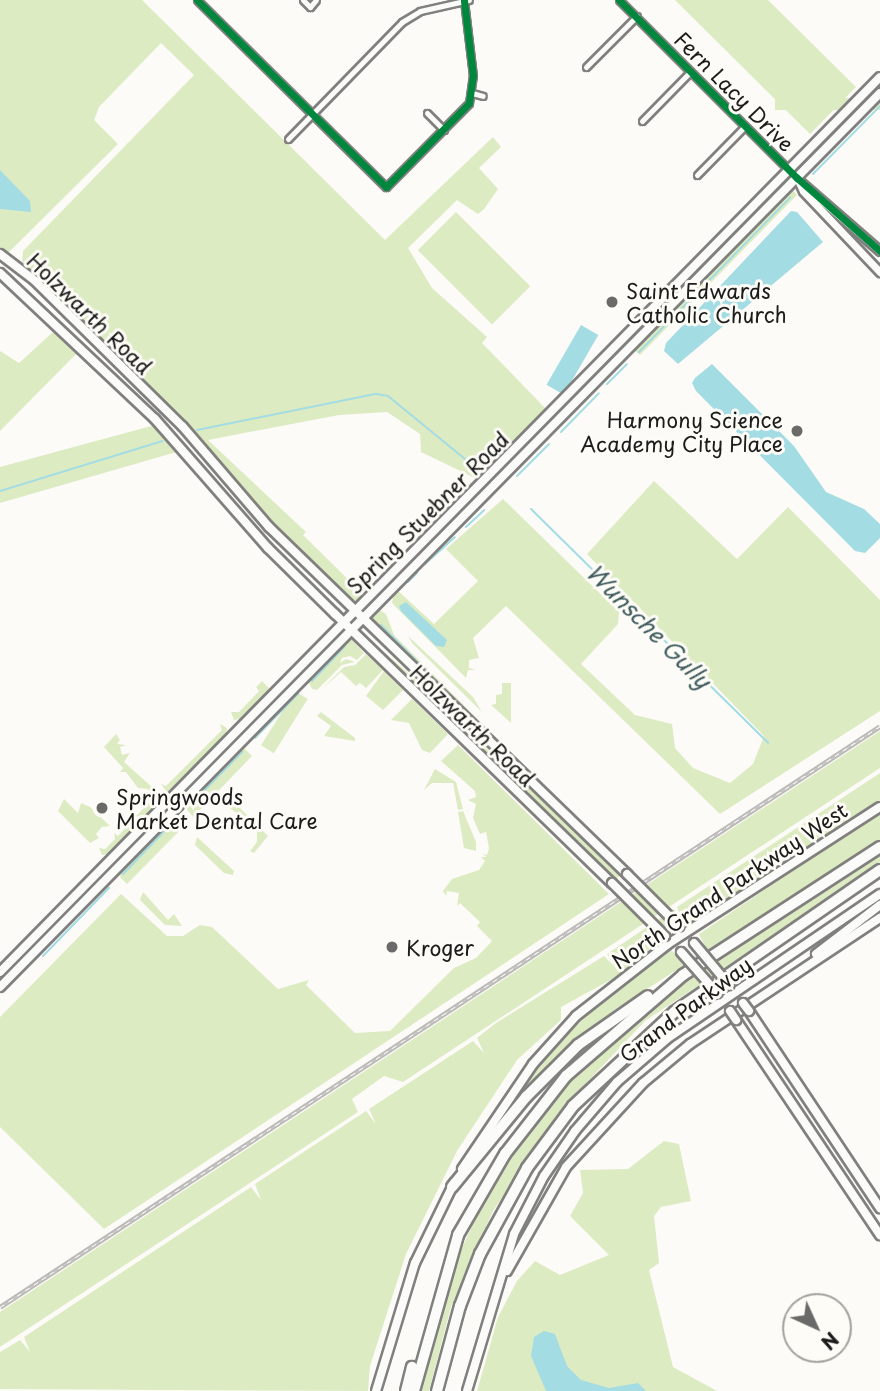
<!DOCTYPE html>
<html>
<head>
<meta charset="utf-8">
<style>
  body { margin:0 }
  #map { position:relative; width:880px; height:1391px; overflow:hidden; background:#fcfbf8; font-family:"Playpen Sans",sans-serif }
  div>[style] { position:absolute }
  [style*='--x'] { left:calc(var(--x)*1px); top:calc(var(--y)*1px); width:calc(var(--w)*1px); rotate:calc(var(--a)*1deg) }
  .green>* { inset:0; background:#ddebc2; transform-origin:0 0 }
  .water>* { inset:0; background:#a4dce3; transform-origin:0 0 }
  .stream>* { height:2px; margin:-1px; padding:0 1px; transform-origin:1px; border-radius:1px; background:#a4dce3 }
  .roads { filter:drop-shadow(2px 0 #81807f) drop-shadow(-2px 0 #81807f) drop-shadow(0 2px #81807f) drop-shadow(0 -2px #81807f) }
  .minor>* { height:5px; margin:-2.5px; padding:0 2.5px; transform-origin:2.5px; border-radius:2.5px; background:#fbfbf9 }
  .tertiary>* { height:7px; margin:-3.5px; padding:0 3.5px; transform-origin:3.5px; border-radius:3.5px; background:#fbfbf9 }
  .secondary>* { height:8px; margin:-4px; padding:0 4px; transform-origin:4px; border-radius:4px; background:#fbfbf9 }
  .motorway>* { height:10px; margin:-5px; padding:0 5px; transform-origin:5px; border-radius:5px; background:#fbfbf9 }
  .rail>* { height:4.5px; margin-top:-2.25px; transform-origin:0; background:repeating-linear-gradient(90deg,#fdfcf7 0 5px,#bbbab8 0 10px); box-sizing:border-box; border-block:2px solid #bbbab8 }
  .bridges { filter:drop-shadow(2px 0 #81807f) drop-shadow(-2px 0 #81807f) drop-shadow(0 2px #81807f) drop-shadow(0 -2px #81807f) }
  .secondary-bridge>* { height:8px; margin:-4px; padding:0 4px; transform-origin:4px; border-radius:4px; background:#fbfbf9 }
  .cycleway>* { height:7px; margin:-3.5px; padding:0 3.5px; transform-origin:3.5px; border-radius:3.5px; background:#00873e }
  .dots>* { width:19px; height:19px; translate:-50% -50%; box-sizing:border-box; border:4px solid #fdfcf7; border-radius:50% }
  span { translate:-50% -50%; white-space:nowrap; text-align:center; line-height:1.15; -webkit-text-stroke:6px #fdfcf7; paint-order:stroke }
  .street-label { font-size:21px; color:#1c1c1c }
  .poi-label { font-size:21px; color:#1c1c1c }
  .left { translate:0 -50%; text-align:left }
  .right { translate:-100% -50%; text-align:right }
  .water-label { font-size:23px; color:#3f5b5e; font-style:italic }
  .north { position:absolute; left:782px; top:1293px; width:70px; height:70px; box-sizing:border-box; background:#fdfcf7; border:2px solid #a3a29f; border-radius:50%; rotate:135deg; font-size:19px; font-weight:700; line-height:28px; text-align:center; color:#1c1c1c }
  .north::after { content:''; display:block; margin:auto; width:24px; height:32px; background:#6a6a69; clip-path:polygon(50% 0,100% 100%,50% 72%,0 100%) }
</style>
</head>
<body>
<div id="map">
  <div class="green">
    <div style="clip-path:polygon(0 0,142px 0,385px 240px,493px 137px,501px 147px,479px 168px,498px 189px,484px 209px,478px 214px,457px 200px,408px 248px,432px 288px,487px 337px,482px 343px,547px 410px,481px 481px,421px 452px,420px 434px,387px 412px,339px 415px,208px 440px,306px 532px,303px 535px,364px 595px,358px 600px,349px 600px,283px 535px,188px 427px,22px 266px,23px 251px,194px 75px,161px 43px,99px 107px,94px 120px,118px 144px,8px 253px,0 249px)"></div>
    <div style="clip-path:polygon(675px 0,768px 0,856px 87px,810px 134px)"></div>
    <div style="left:880px;top:98px;width:12px;height:105px;rotate:90deg"></div>
    <div style="clip-path:polygon(793px 190px,797px 195px,640px 355px,634px 350px)"></div>
    <div style="left:456px;top:212px;width:105px;height:54px;rotate:45deg"></div>
    <div style="clip-path:polygon(53px 332px,63px 335px,79px 351px,0 431px,0 351px,19px 363px)"></div>
    <div style="clip-path:polygon(155px 425px,180px 451px,0 503px,0 467px)"></div>
    <div style="clip-path:polygon(654px 481px,737px 559px,788px 507px,880px 600px,880px 711px,720px 814px,506px 606px,473px 638px,479px 658px,469px 660px,469px 668px,476px 670px,468px 670px,466px 678px,392px 603px,395px 588px,434px 624px,478px 581px,446px 549px,503px 499px,619px 612px,618px 624px,581px 664px,635px 715px,672px 724px,675px 748px,693px 768px,730px 783px,753px 764px,764px 736px,587px 554px)"></div>
    <div style="clip-path:polygon(378px 609px,386px 614px,394px 635px,575px 817px,374px 626px,380px 625px,372px 623px,371px 616px)"></div>
    <div style="clip-path:polygon(361px 632px,437px 698px,458px 724px,453px 723px)"></div>
    <div style="clip-path:polygon(408px 636px,473px 697px,482px 712px,412px 643px)"></div>
    <div style="clip-path:polygon(350px 638px,364px 653px,357px 660px,350px 656px,342px 658px,340px 663px,346px 659px,355px 662px,342px 665px,317px 690px,312px 689px,307px 679px)"></div>
    <div style="clip-path:polygon(366px 654px,383px 670px,366px 688px,360px 683px,356px 686px,341px 672px,322px 689px,344px 667px,355px 665px)"></div>
    <div style="clip-path:polygon(384px 671px,403px 690px,383px 710px,366px 696px)"></div>
    <div style="clip-path:polygon(262px 681px,271px 690px,244px 718px,234px 720px,231px 712px,239px 712px,259px 691px,256px 687px)"></div>
    <div style="clip-path:polygon(502px 683px,511px 683px,511px 723px,491px 705px,496px 704px,496px 695px,502px 694px)"></div>
    <div style="left:295px;top:691px;width:15px;height:64px;rotate:32deg"></div>
    <div style="clip-path:polygon(412px 699px,448px 734px,430px 753px,422px 750px,409px 723px,391px 720px)"></div>
    <div style="clip-path:polygon(321px 712px,355px 738px,355px 741px,324px 736px,331px 726px,317px 716px)"></div>
    <div style="clip-path:polygon(220px 724px,227px 728px,226px 736px,167px 792px,161px 784px,166px 786px,222px 730px)"></div>
    <div style="clip-path:polygon(880px 731px,880px 768px,403px 1082px,384px 1076px,352px 1099px,358px 1112px,0 1347px,0 1312px)"></div>
    <div style="clip-path:polygon(116px 734px,120px 740px,117px 744px,126px 745px,120px 747px,122px 755px,130px 753px,124px 762px,163px 797px,143px 821px,133px 813px,137px 815px,154px 798px,148px 789px,138px 788px,126px 772px,120px 772px,123px 768px,104px 747px)"></div>
    <div style="clip-path:polygon(470px 735px,523px 779px,622px 874px,615px 879px,472px 744px)"></div>
    <div style="clip-path:polygon(458px 745px,609px 894px,104px 1229px,0 1127px,0 1017px,121px 894px,167px 936px,183px 936px,200px 925px,212px 927px,278px 989px,309px 980px,306px 985px,355px 1033px,390px 1031px,454px 968px,476px 958px,492px 941px,477px 926px,480px 922px,460px 903px,457px 906px,459px 893px,447px 891px,446px 896px,443px 891px,452px 879px,479px 870px,485px 861px,481px 857px,487px 857px,482px 854px,487px 855px,489px 848px,486px 832px,480px 834px,473px 818px,476px 804px,468px 800px,476px 797px,475px 791px,441px 761px)"></div>
    <div style="clip-path:polygon(244px 748px,252px 756px,193px 817px,185px 807px,187px 801px)"></div>
    <div style="clip-path:polygon(435px 769px,456px 782px,463px 809px,458px 810px,453px 783px,432px 783px,424px 790px)"></div>
    <div style="clip-path:polygon(880px 773px,880px 803px,692px 922px,682px 922px,616px 977px,561px 1007px,561px 1020px,517px 1060px,457px 1151px,406px 1254px,370px 1366px,368px 1391px,0 1389px,0 1352px,20px 1340px,30px 1352px,24px 1337px,251px 1187px,261px 1200px,255px 1184px,366px 1111px,376px 1124px,369px 1109px,473px 1041px,484px 1053px,477px 1038px,496px 1023px,604px 956px,614px 966px,607px 954px,674px 909px,682px 921px,677px 907px)"></div>
    <div style="clip-path:polygon(64px 799px,78px 813px,81px 803px,90px 807px,110px 826px,102px 827px,96px 834px,99px 838px,90px 843px,58px 811px)"></div>
    <div style="clip-path:polygon(232px 800px,268px 836px,254px 853px,250px 851px,257px 842px,257px 830px,230px 808px)"></div>
    <div style="clip-path:polygon(463px 811px,476px 842px,476px 851px,464px 848px,458px 812px)"></div>
    <div style="clip-path:polygon(880px 812px,880px 840px,614px 1010px,547px 1069px,495px 1125px,552px 1048px,623px 983px,670px 949px,685px 963px,706px 948px,699px 934px)"></div>
    <div style="clip-path:polygon(173px 816px,186px 824px,127px 884px,120px 877px,121px 868px)"></div>
    <div style="clip-path:polygon(127px 819px,134px 830px,111px 853px,102px 855px,99px 848px,105px 849px,115px 839px,114px 833px,118px 836px,130px 823px)"></div>
    <div style="clip-path:polygon(197px 837px,234px 871px,233px 875px,224px 873px,195px 845px)"></div>
    <div style="clip-path:polygon(880px 852px,880px 865px,645px 1021px,559px 1112px,493px 1211px,451px 1307px,429px 1391px,417px 1391px,453px 1268px,473px 1224px,517px 1149px,567px 1085px,667px 993px)"></div>
    <div style="clip-path:polygon(143px 892px,168px 920px,174px 914px,182px 926px,165px 925px,140px 900px)"></div>
    <div style="clip-path:polygon(664px 1141px,679px 1144px,691px 1201px,661px 1207px,654px 1216px,659px 1263px,649px 1270px,673px 1367px,717px 1391px,477px 1391px,498px 1317px,517px 1281px,535px 1261px,560px 1275px,609px 1255px,570px 1216px,583px 1193px,580px 1170px,628px 1169px)"></div>
  </div>
  <div class="water">
    <div style="clip-path:polygon(0 170px,30px 201px,31px 212px,0 209px)"></div>
    <div style="clip-path:polygon(791px 211px,797px 212px,823px 242px,678px 364px,664px 351px,666px 343px)"></div>
    <div style="left:581px;top:325px;width:20px;height:69px;rotate:30deg"></div>
    <div style="clip-path:polygon(712px 364px,794px 446px,826px 492px,864px 509px,880px 524px,880px 538px,865px 553px,855px 551px,696px 391px,692px 383px,695px 378px)"></div>
    <div style="clip-path:polygon(406px 602px,447px 640px,444px 647px,436px 646px,401px 611px,399px 606px)"></div>
    <div style="clip-path:polygon(544px 1331px,555px 1334px,567px 1366px,581px 1380px,609px 1388px,638px 1383px,646px 1391px,656px 1391px,546px 1391px,531px 1356px,534px 1337px)"></div>
  </div>
  <div class="stream">
    <div style="--x:813;--y:174;--w:95;--a:-45.4"></div>
    <div style="--x:639;--y:352;--w:216;--a:-45.6"></div>
    <div style="--x:607;--y:384;--w:28;--a:-45"></div>
    <div style="--x:197;--y:430;--w:183;--a:-11.4"></div>
    <div style="--x:376;--y:394;--w:12;--a:9"></div>
    <div style="--x:388;--y:396;--w:120;--a:39.3"></div>
    <div style="--x:561;--y:432;--w:54;--a:-45.7"></div>
    <div style="--x:517;--y:476;--w:45;--a:-45"></div>
    <div style="--x:0;--y:491;--w:170;--a:-17.1"></div>
    <div style="--x:531;--y:509;--w:333;--a:44.6"></div>
    <div style="--x:466;--y:527;--w:25;--a:-43"></div>
    <div style="--x:425;--y:564;--w:40;--a:-42"></div>
    <div style="--x:408;--y:582;--w:13;--a:-45"></div>
    <div style="--x:381;--y:625;--w:164;--a:45.5"></div>
    <div style="--x:312;--y:681;--w:47;--a:-46.7"></div>
    <div style="--x:255;--y:738;--w:62;--a:-45.7"></div>
    <div style="--x:189;--y:806;--w:76;--a:-45.5"></div>
    <div style="--x:123;--y:874;--w:75;--a:-46.1"></div>
    <div style="--x:43;--y:956;--w:95;--a:-45.9"></div>
  </div>
  <div class="roads">
    <div class="minor">
      <div style="--x:197;--y:0;--w:266;--a:44.7"></div>
      <div style="--x:386;--y:187;--w:118;--a:-45.3"></div>
      <div style="--x:469;--y:103;--w:27;--a:-82"></div>
      <div style="--x:473;--y:76;--w:77;--a:-96.8"></div>
      <div style="--x:303;--y:0;--w:10;--a:45"></div>
      <div style="--x:310;--y:7;--w:9;--a:-49"></div>
      <div style="--x:619;--y:0;--w:252;--a:45"></div>
      <div style="--x:586;--y:67;--w:72;--a:-45"></div>
      <div style="--x:472;--y:93;--w:11;--a:15"></div>
      <div style="--x:427;--y:113;--w:24;--a:45"></div>
      <div style="--x:642;--y:121;--w:67;--a:-45.6"></div>
      <div style="--x:288;--y:139;--w:163;--a:-45.7"></div>
      <div style="--x:402;--y:22;--w:21;--a:-31"></div>
      <div style="--x:420;--y:11;--w:50;--a:-12.7"></div>
      <div style="--x:697;--y:175;--w:67;--a:-45.6"></div>
    </div>
    <div class="tertiary">
      <div style="--x:797;--y:178;--w:14;--a:65"></div>
      <div style="--x:803;--y:191;--w:112;--a:46.5"></div>
      <div style="--x:797;--y:179;--w:110;--a:40.9"></div>
    </div>
    <div class="secondary">
      <div style="--x:0;--y:254;--w:43;--a:37.4"></div>
      <div style="--x:34;--y:280;--w:209;--a:44.6"></div>
      <div style="--x:183;--y:427;--w:132;--a:49.3"></div>
      <div style="--x:269;--y:527;--w:499;--a:44.1"></div>
      <div style="--x:0;--y:273;--w:213;--a:43.3"></div>
      <div style="--x:155;--y:419;--w:171;--a:48.8"></div>
      <div style="--x:268;--y:548;--w:94;--a:44.6"></div>
      <div style="--x:335;--y:614;--w:386;--a:44.2"></div>
      <div style="--x:816;--y:954;--w:81;--a:-37.4"></div>
      <div style="--x:0;--y:972;--w:1255;--a:-45.48"></div>
      <div style="--x:0;--y:987;--w:1254;--a:-45.45"></div>
      <div style="--x:749;--y:1011;--w:237;--a:56.4"></div>
      <div style="--x:736;--y:1020;--w:259;--a:56.2"></div>
      <div style="--x:462;--y:1169;--w:127;--a:-55.9"></div>
      <div style="--x:533;--y:1064;--w:64;--a:-48.1"></div>
      <div style="--x:576;--y:1016;--w:117;--a:-38"></div>
      <div style="--x:668;--y:944;--w:252;--a:-32.9"></div>
      <div style="--x:507;--y:1271;--w:120;--a:-60.4"></div>
      <div style="--x:566;--y:1167;--w:114;--a:-47.5"></div>
      <div style="--x:643;--y:1083;--w:61;--a:-39.7"></div>
      <div style="--x:690;--y:1044;--w:228;--a:-33.6"></div>
      <div style="--x:376;--y:1391;--w:134;--a:-73.1"></div>
      <div style="--x:415;--y:1263;--w:89;--a:-64"></div>
      <div style="--x:467;--y:1391;--w:164;--a:-73.3"></div>
      <div style="--x:514;--y:1234;--w:65;--a:-62.7"></div>
      <div style="--x:544;--y:1176;--w:55;--a:-55.4"></div>
      <div style="--x:575;--y:1131;--w:65;--a:-49.4"></div>
      <div style="--x:617;--y:1082;--w:67;--a:-40.8"></div>
      <div style="--x:668;--y:1038;--w:256;--a:-34.2"></div>
    </div>
    <div class="motorway">
      <div style="--x:452;--y:1187;--w:117;--a:-50.6"></div>
      <div style="--x:526;--y:1097;--w:74;--a:-45"></div>
      <div style="--x:578;--y:1045;--w:85;--a:-35"></div>
      <div style="--x:406;--y:1391;--w:25;--a:-76"></div>
      <div style="--x:414;--y:1391;--w:162;--a:-74.2"></div>
      <div style="--x:458;--y:1235;--w:94;--a:-59.9"></div>
      <div style="--x:505;--y:1154;--w:99;--a:-52"></div>
      <div style="--x:566;--y:1076;--w:155;--a:-40.8"></div>
      <div style="--x:683;--y:975;--w:235;--a:-33"></div>
      <div style="--x:437;--y:1391;--w:88;--a:-74.9"></div>
      <div style="--x:460;--y:1306;--w:56;--a:-69"></div>
      <div style="--x:480;--y:1254;--w:98;--a:-61.3"></div>
      <div style="--x:527;--y:1168;--w:77;--a:-53.4"></div>
      <div style="--x:573;--y:1106;--w:138;--a:-42.9"></div>
      <div style="--x:674;--y:1012;--w:250;--a:-34.6"></div>
    </div>
  </div>
  <div class="rail">
    <div style="--x:0;--y:1307;--w:1054;--a:-33.43"></div>
  </div>
  <div class="bridges">
    <div class="secondary-bridge">
      <div style="--x:627;--y:874;--w:74;--a:45"></div>
      <div style="--x:612;--y:883;--w:75;--a:45"></div>
      <div style="--x:694;--y:943;--w:55;--a:50.2"></div>
      <div style="--x:681;--y:952;--w:55;--a:48.7"></div>
      <div style="--x:743;--y:1003;--w:10;--a:53"></div>
      <div style="--x:730;--y:1011;--w:11;--a:56"></div>
    </div>
  </div>
  <div class="cycleway">
    <div style="--x:197;--y:0;--w:266;--a:44.7"></div>
    <div style="--x:386;--y:187;--w:118;--a:-45.3"></div>
    <div style="--x:469;--y:103;--w:27;--a:-82"></div>
    <div style="--x:473;--y:76;--w:77;--a:-96.8"></div>
    <div style="--x:619;--y:0;--w:252;--a:45"></div>
    <div style="--x:797;--y:178;--w:111;--a:41.3"></div>
  </div>
  <div class="dots">
    <div style="left:612px;top:302px;background:#6a6a69"></div>
    <div style="left:797px;top:431px;background:#6a6a69"></div>
    <div style="left:102px;top:808px;background:#6a6a69"></div>
    <div style="left:392px;top:947px;background:#6a6a69"></div>
  </div>
  <div class="street-label">
    <span style="left:735px;top:91px;rotate:45deg">Fern Lacy Drive</span>
    <span style="left:90px;top:313px;rotate:44deg">Holzwarth Road</span>
    <span style="left:427px;top:512px;rotate:-45deg">Spring Stuebner Road</span>
    <span style="left:473px;top:725px;rotate:44deg">Holzwarth Road</span>
    <span style="left:729px;top:885px;rotate:-34deg">North Grand Parkway West</span>
    <span style="left:685px;top:1009px;rotate:-37deg">Grand Parkway</span>
  </div>
  <div class="poi-label">
    <span class="left" style="left:626px;top:302px">Saint Edwards<br>Catholic Church</span>
    <span class="right" style="left:783px;top:431px">Harmony Science<br>Academy City Place</span>
    <span class="left" style="left:116px;top:808px">Springwoods<br>Market Dental Care</span>
    <span class="left" style="left:406px;top:947px">Kroger</span>
  </div>
  <div class="water-label">
    <span style="left:649px;top:626px;rotate:45deg">Wunsche Gully</span>
  </div>
  <div class="north">N</div>
</div>
</body>
</html>
